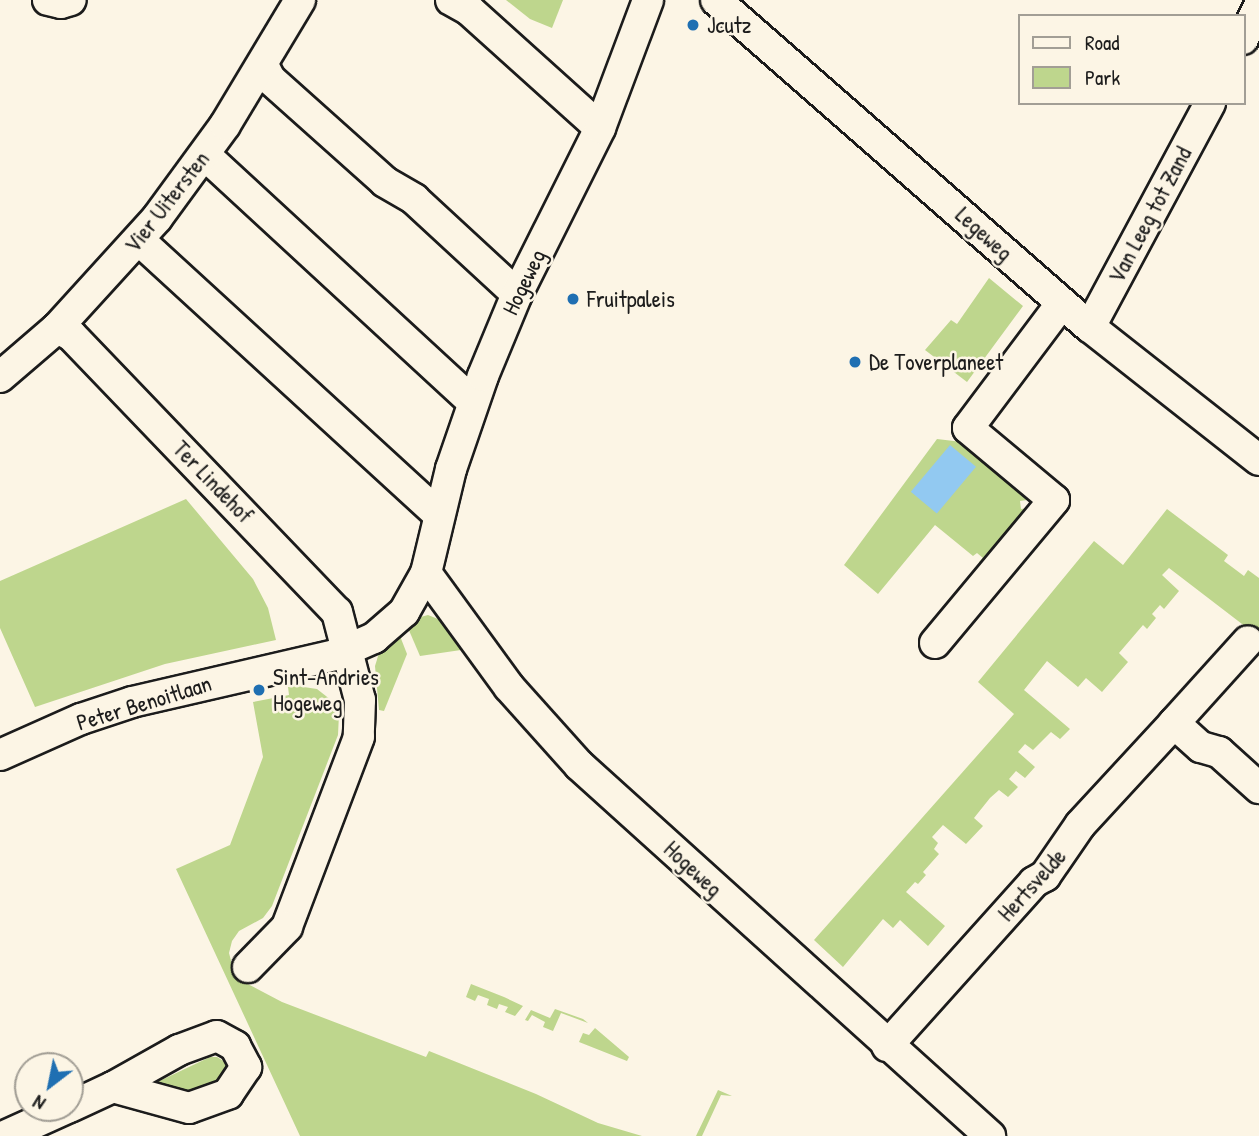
<!DOCTYPE html>
<html>
<head>
<meta charset="utf-8">
<style>
  body { margin:0 }
  #map { position:relative; width:1259px; height:1136px; overflow:hidden; background:#fcf5e5; font-family:"Patrick Hand",sans-serif }
  div>[style] { position:absolute }
  [style*='--x'] { left:calc(var(--x)*1px); top:calc(var(--y)*1px); width:calc(var(--w)*1px); rotate:calc(var(--a)*1deg) }
  .green>* { inset:0; background:#bed68d }
  .water>* { inset:0; background:#92c9f1; transform-origin:0 0 }
  .roads { filter:drop-shadow(2px 0 #1c1c1c) drop-shadow(-2px 0 #1c1c1c) drop-shadow(0 2px #1c1c1c) drop-shadow(0 -2px #1c1c1c) }
  .minor>* { height:30px; margin:-15px; padding:0 15px; transform-origin:15px; border-radius:15px; background:#fcf5e5 }
  .dots>* { width:19px; height:19px; translate:-50% -50%; box-sizing:border-box; border:4px solid #fcf5e5; border-radius:50% }
  span { translate:-50% -50%; white-space:nowrap; text-align:center; line-height:1.15; -webkit-text-stroke:5px #fcf5e5; paint-order:stroke }
  .poi-label { font-size:23px; color:#1c1c1c }
  .left { translate:0 -50%; text-align:left }
  .street-label { font-size:23px; color:#1c1c1c }
  .legend { position:absolute; left:1018px; top:14px; width:228px; height:91px; box-sizing:border-box; background:#fcf5e5; border:2px solid #a29e95; margin:0; padding:9px 12px; list-style:none; font-size:21px; color:#1c1c1c }
  .legend li { display:flex; align-items:center; gap:14px; height:35px }
  .legend b { width:35px; border:2px solid #a29e95 }
  .north { position:absolute; left:14px; top:1052px; width:70px; height:70px; box-sizing:border-box; background:#fcf5e5; border:2px solid #a29e95; border-radius:50%; rotate:212deg; font-size:19px; font-weight:700; line-height:28px; text-align:center; color:#1c1c1c }
  .north::after { content:''; display:block; margin:auto; width:24px; height:32px; background:#1f6fb2; clip-path:polygon(50% 0,100% 100%,50% 72%,0 100%) }
</style>
</head>
<body>
<div id="map">
  <div class="green">
    <div style="clip-path:polygon(506px 0,563px 0,552px 28px,530px 19px)"></div>
    <div style="clip-path:polygon(989px 278px,1023px 306px,967px 382px,925px 350px,951px 320px,957px 324px)"></div>
    <div style="clip-path:polygon(937px 439px,962px 442px,1027px 496px,1027px 500px,1020px 501px,1021px 509px,1028px 508px,985px 566px,979px 562px,983px 558px,977px 553px,973px 556px,935px 525px,878px 594px,844px 565px)"></div>
    <div style="clip-path:polygon(186px 499px,253px 579px,268px 608px,276px 640px,165px 664px,35px 707px,0 628px,0 581px)"></div>
    <div style="clip-path:polygon(1167px 509px,1228px 555px,1224px 561px,1244px 576px,1248px 570px,1259px 578px,1259px 637px,1169px 568px,1162px 575px,1179px 591px,1164px 609px,1160px 605px,1152px 614px,1156px 618px,1147px 629px,1143px 625px,1119px 653px,1128px 662px,1102px 692px,1086px 678px,1078px 687px,1047px 661px,1024px 690px,1070px 729px,1060px 739px,1051px 732px,1033px 750px,1025px 744px,1018px 752px,1035px 767px,1025px 778px,1016px 771px,1009px 779px,1018px 787px,1008px 797px,999px 790px,990px 798px,974px 818px,983px 826px,966px 844px,943px 825px,932px 837px,938px 843px,934px 849px,939px 854px,923px 872px,926px 875px,918px 884px,915px 882px,906px 892px,945px 926px,928px 946px,900px 920px,893px 928px,883px 919px,843px 967px,814px 940px,1014px 714px,978px 682px,1094px 541px,1123px 565px)"></div>
    <div style="clip-path:polygon(428px 615px,443px 621px,461px 650px,420px 656px,408px 628px,417px 618px)"></div>
    <div style="clip-path:polygon(400px 636px,407px 654px,384px 711px,379px 710px,375px 666px,379px 653px)"></div>
    <div style="clip-path:polygon(297px 686px,317px 689px,331px 700px,339px 714px,338px 735px,272px 906px,263px 918px,239px 931px,232px 941px,229px 953px,234px 972px,242px 981px,282px 1002px,426px 1057px,429px 1051px,536px 1094px,598px 1123px,642px 1136px,300px 1136px,176px 869px,230px 845px,263px 757px,253px 702px,289px 695px,288px 687px)"></div>
    <div style="clip-path:polygon(471px 984px,504px 997px,523px 1006px,515px 1016px,505px 1012px,508px 1007px,499px 1004px,497px 1009px,487px 1005px,489px 999px,478px 995px,475px 1001px,466px 997px)"></div>
    <div style="clip-path:polygon(555px 1009px,583px 1019px,588px 1023px,561px 1013px,553px 1031px,543px 1027px,545px 1022px,532px 1015px,528px 1021px,525px 1020px,531px 1010px,550px 1018px)"></div>
    <div style="clip-path:polygon(595px 1028px,629px 1057px,627px 1061px,579px 1042px,583px 1033px,589px 1035px)"></div>
    <div style="clip-path:polygon(210px 1057px,217px 1057px,225px 1062px,227px 1069px,222px 1080px,192px 1094px,151px 1085px)"></div>
    <div style="clip-path:polygon(718px 1090px,732px 1096px,721px 1095px,702px 1136px,696px 1136px)"></div>
  </div>
  <div class="water">
    <div style="left:950px;top:445px;width:34px;height:61px;rotate:40deg"></div>
  </div>
  <div class="roads">
    <div class="minor">
      <div style="--x:48;--y:0;--w:13;--a:13"></div>
      <div style="--x:61;--y:3;--w:10;--a:-17"></div>
      <div style="--x:451;--y:0;--w:21;--a:29"></div>
      <div style="--x:469;--y:10;--w:176;--a:42"></div>
      <div style="--x:716;--y:0;--w:497;--a:41.2"></div>
      <div style="--x:1090;--y:327;--w:215;--a:38.2"></div>
      <div style="--x:1243;--y:39;--w:37;--a:-64"></div>
      <div style="--x:263;--y:65;--w:16;--a:63"></div>
      <div style="--x:270;--y:79;--w:154;--a:41.8"></div>
      <div style="--x:385;--y:182;--w:34;--a:30"></div>
      <div style="--x:414;--y:199;--w:140;--a:42.7"></div>
      <div style="--x:205;--y:155;--w:364;--a:42.7"></div>
      <div style="--x:139;--y:240;--w:407;--a:42.5"></div>
      <div style="--x:1090;--y:327;--w:254;--a:-61.8"></div>
      <div style="--x:57;--y:328;--w:16;--a:27"></div>
      <div style="--x:71;--y:335;--w:384;--a:46.2"></div>
      <div style="--x:337;--y:612;--w:91;--a:75.4"></div>
      <div style="--x:360;--y:700;--w:37;--a:92"></div>
      <div style="--x:359;--y:737;--w:203;--a:110.8"></div>
      <div style="--x:287;--y:927;--w:56;--a:134.3"></div>
      <div style="--x:0;--y:377;--w:75;--a:-40.7"></div>
      <div style="--x:57;--y:328;--w:149;--a:-47.7"></div>
      <div style="--x:157;--y:218;--w:115;--a:-53.8"></div>
      <div style="--x:225;--y:125;--w:146;--a:-59"></div>
      <div style="--x:426;--y:573;--w:141;--a:53.9"></div>
      <div style="--x:509;--y:687;--w:105;--a:48.1"></div>
      <div style="--x:579;--y:765;--w:554;--a:42.07"></div>
      <div style="--x:935;--y:643;--w:186;--a:-50.2"></div>
      <div style="--x:1054;--y:500;--w:112;--a:-140.1"></div>
      <div style="--x:968;--y:428;--w:156;--a:-53.1"></div>
      <div style="--x:1174;--y:723;--w:110;--a:-47.9"></div>
      <div style="--x:0;--y:755;--w:89;--a:-24"></div>
      <div style="--x:81;--y:719;--w:54;--a:-18.4"></div>
      <div style="--x:132;--y:702;--w:208;--a:-13"></div>
      <div style="--x:335;--y:655;--w:43;--a:-23.6"></div>
      <div style="--x:374;--y:638;--w:40;--a:-41"></div>
      <div style="--x:404;--y:612;--w:45;--a:-60.6"></div>
      <div style="--x:426;--y:573;--w:107;--a:-76.5"></div>
      <div style="--x:451;--y:469;--w:98;--a:-71"></div>
      <div style="--x:483;--y:376;--w:89;--a:-67.5"></div>
      <div style="--x:517;--y:294;--w:186;--a:-63.4"></div>
      <div style="--x:600;--y:128;--w:137;--a:-69.4"></div>
      <div style="--x:887;--y:1046;--w:220;--a:-48.1"></div>
      <div style="--x:1034;--y:882;--w:13;--a:-29"></div>
      <div style="--x:1045;--y:876;--w:62;--a:-55.5"></div>
      <div style="--x:1080;--y:825;--w:139;--a:-47.3"></div>
      <div style="--x:1174;--y:723;--w:36;--a:42"></div>
      <div style="--x:1201;--y:747;--w:19;--a:16"></div>
      <div style="--x:1219;--y:752;--w:54;--a:42"></div>
      <div style="--x:70;--y:1107;--w:47;--a:-24.9"></div>
      <div style="--x:113;--y:1087;--w:76;--a:-29.3"></div>
      <div style="--x:179;--y:1050;--w:40;--a:-20.2"></div>
      <div style="--x:217;--y:1036;--w:21;--a:29"></div>
      <div style="--x:235;--y:1046;--w:24;--a:62"></div>
      <div style="--x:246;--y:1067;--w:32;--a:124"></div>
      <div style="--x:228;--y:1094;--w:41;--a:160.3"></div>
      <div style="--x:189;--y:1108;--w:79;--a:-164.6"></div>
      <div style="--x:5;--y:1136;--w:68;--a:-24.3"></div>
    </div>
  </div>
  <div class="dots">
    <div style="left:693px;top:25px;background:#1f6fb2"></div>
    <div style="left:573px;top:299px;background:#1f6fb2"></div>
    <div style="left:855px;top:362px;background:#1f6fb2"></div>
    <div style="left:259px;top:690px;background:#1f6fb2"></div>
  </div>
  <div class="poi-label">
    <span class="left" style="left:707px;top:25px">Jcutz</span>
    <span class="left" style="left:587px;top:299px">Fruitpaleis</span>
    <span class="left" style="left:869px;top:362px">De Toverplaneet</span>
    <span class="left" style="left:273px;top:690px">Sint-Andries<br>Hogeweg</span>
  </div>
  <div class="street-label">
    <span style="left:167px;top:202px;rotate:-52deg">Vier Uitersten</span>
    <span style="left:1150px;top:215px;rotate:-62deg">Van Leeg tot Zand</span>
    <span style="left:984px;top:234px;rotate:42deg">Legeweg</span>
    <span style="left:524px;top:282px;rotate:-64deg">Hogeweg</span>
    <span style="left:213px;top:482px;rotate:46deg">Ter Lindehof</span>
    <span style="left:144px;top:703px;rotate:-17deg">Peter Benoitlaan</span>
    <span style="left:693px;top:869px;rotate:43deg">Hogeweg</span>
    <span style="left:1032px;top:885px;rotate:-48deg">Hertsvelde</span>
  </div>
  <ul class="legend">
  <li><b style="height:9px;background:#fcf5e5"></b>Road</li>
  <li><b style="height:19px;background:#bed68d"></b>Park</li>
  </ul>
  <div class="north">N</div>
</div>
</body>
</html>
